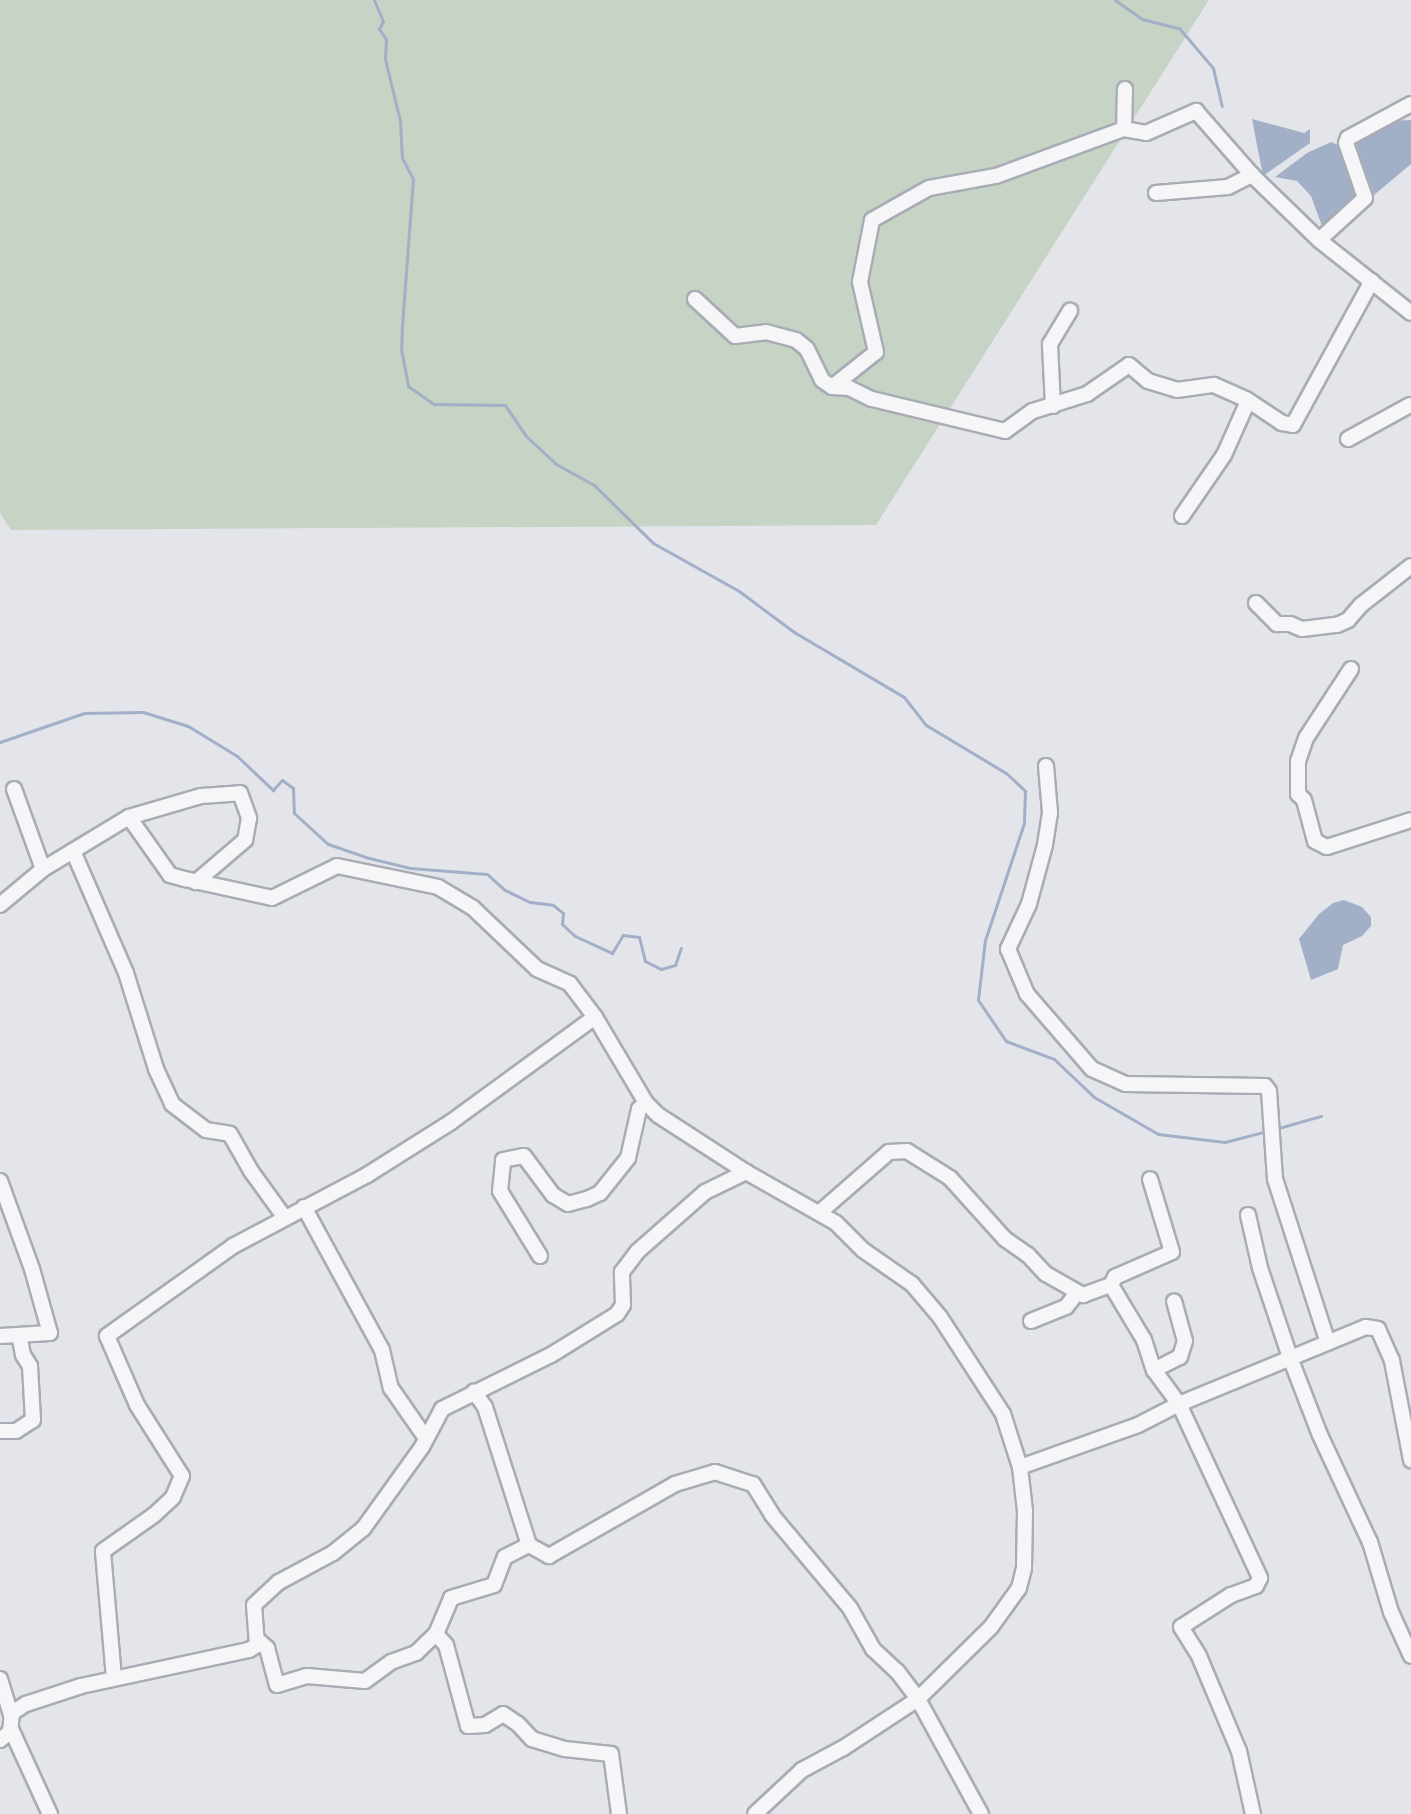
<!DOCTYPE html>
<html>
<head>
<meta charset="utf-8">
<style>
  body { margin:0 }
  #map { position:relative; width:1411px; height:1814px; overflow:hidden; background:#e3e5ea; font-family:"IBM Plex Sans",sans-serif }
  div>[style] { position:absolute }
  [style*='--x'] { left:calc(var(--x)*1px); top:calc(var(--y)*1px); width:calc(var(--w)*1px); rotate:calc(var(--a)*1deg) }
  .green>* { inset:0; background:#c7d3c5 }
  .water>* { inset:0; background:#a2b0c7 }
  .stream>* { height:3px; margin:-1.5px; padding:0 1.5px; transform-origin:1.5px; border-radius:1.5px; background:#a2b0c7 }
  .roads { filter:drop-shadow(2px 0 #a8acb4) drop-shadow(-2px 0 #a8acb4) drop-shadow(0 2px #a8acb4) drop-shadow(0 -2px #a8acb4) }
  .minor>* { height:14px; margin:-7px; padding:0 7px; transform-origin:7px; border-radius:7px; background:#f6f6f9 }
  span { translate:-50% -50%; white-space:nowrap; text-align:center; line-height:1.15; -webkit-text-stroke:6px #f3f4f8; paint-order:stroke }
</style>
</head>
<body>
<div id="map">
  <div class="green">
    <div style="clip-path:polygon(0 0,1209px 0,876px 525px,11px 530px,0 513px)"></div>
  </div>
  <div class="water">
    <div style="clip-path:polygon(1252px 119px,1304px 133px,1310px 129px,1310px 143px,1263px 176px)"></div>
    <div style="clip-path:polygon(1411px 120px,1411px 164px,1374px 195px,1355px 141px,1391px 121px)"></div>
    <div style="clip-path:polygon(1331px 142px,1341px 146px,1361px 194px,1322px 226px,1311px 196px,1297px 181px,1275px 177px,1307px 153px)"></div>
    <div style="clip-path:polygon(1344px 900px,1362px 907px,1371px 917px,1371px 926px,1362px 936px,1343px 945px,1338px 969px,1311px 980px,1299px 939px,1319px 914px,1333px 903px)"></div>
  </div>
  <div class="stream">
    <div style="--x:374;--y:0;--w:23;--a:67"></div>
    <div style="--x:383;--y:21;--w:9;--a:117"></div>
    <div style="--x:379;--y:29;--w:12;--a:55"></div>
    <div style="--x:386;--y:39;--w:20;--a:93"></div>
    <div style="--x:385;--y:59;--w:64;--a:76.4"></div>
    <div style="--x:400;--y:121;--w:37;--a:87"></div>
    <div style="--x:402;--y:158;--w:24;--a:62"></div>
    <div style="--x:413;--y:179;--w:146;--a:94.3"></div>
    <div style="--x:402;--y:325;--w:24;--a:92"></div>
    <div style="--x:401;--y:349;--w:38;--a:79"></div>
    <div style="--x:408;--y:386;--w:32;--a:35"></div>
    <div style="--x:434;--y:404;--w:71;--a:0.8"></div>
    <div style="--x:505;--y:405;--w:37;--a:56"></div>
    <div style="--x:526;--y:436;--w:41;--a:43"></div>
    <div style="--x:556;--y:464;--w:43;--a:28.9"></div>
    <div style="--x:594;--y:485;--w:83;--a:44.5"></div>
    <div style="--x:653;--y:543;--w:98;--a:29.2"></div>
    <div style="--x:739;--y:591;--w:69;--a:36.7"></div>
    <div style="--x:794;--y:632;--w:128;--a:30.6"></div>
    <div style="--x:904;--y:697;--w:36;--a:52"></div>
    <div style="--x:926;--y:725;--w:93;--a:31"></div>
    <div style="--x:1006;--y:773;--w:26;--a:43"></div>
    <div style="--x:1025;--y:791;--w:32;--a:92"></div>
    <div style="--x:1024;--y:823;--w:123;--a:108.4"></div>
    <div style="--x:985;--y:940;--w:60;--a:96.7"></div>
    <div style="--x:978;--y:1000;--w:50;--a:55.7"></div>
    <div style="--x:1006;--y:1041;--w:51;--a:20.6"></div>
    <div style="--x:1054;--y:1059;--w:55;--a:43.5"></div>
    <div style="--x:1094;--y:1097;--w:74;--a:30"></div>
    <div style="--x:1158;--y:1134;--w:67;--a:6.8"></div>
    <div style="--x:1225;--y:1142;--w:43;--a:-14.7"></div>
    <div style="--x:1115;--y:0;--w:33;--a:35"></div>
    <div style="--x:1142;--y:19;--w:38;--a:14"></div>
    <div style="--x:1179;--y:28;--w:52;--a:49.6"></div>
    <div style="--x:1213;--y:68;--w:39;--a:77"></div>
    <div style="--x:0;--y:742;--w:89;--a:-19"></div>
    <div style="--x:84;--y:713;--w:59;--a:-1"></div>
    <div style="--x:143;--y:712;--w:47;--a:17.3"></div>
    <div style="--x:188;--y:726;--w:57;--a:31.5"></div>
    <div style="--x:237;--y:756;--w:50;--a:43.4"></div>
    <div style="--x:273;--y:790;--w:13;--a:-48"></div>
    <div style="--x:282;--y:780;--w:14;--a:36"></div>
    <div style="--x:293;--y:788;--w:25;--a:88"></div>
    <div style="--x:294;--y:813;--w:46;--a:42.4"></div>
    <div style="--x:328;--y:844;--w:39;--a:19"></div>
    <div style="--x:365;--y:857;--w:46;--a:13.7"></div>
    <div style="--x:410;--y:868;--w:77;--a:4.5"></div>
    <div style="--x:487;--y:874;--w:24;--a:42"></div>
    <div style="--x:505;--y:890;--w:28;--a:26"></div>
    <div style="--x:530;--y:902;--w:23;--a:7"></div>
    <div style="--x:553;--y:905;--w:13;--a:39"></div>
    <div style="--x:563;--y:913;--w:11;--a:95"></div>
    <div style="--x:562;--y:924;--w:18;--a:43"></div>
    <div style="--x:575;--y:936;--w:41;--a:24.7"></div>
    <div style="--x:612;--y:953;--w:21;--a:-59"></div>
    <div style="--x:623;--y:935;--w:16;--a:7"></div>
    <div style="--x:639;--y:937;--w:25;--a:76"></div>
    <div style="--x:645;--y:961;--w:18;--a:27"></div>
    <div style="--x:661;--y:969;--w:15;--a:-16"></div>
    <div style="--x:675;--y:965;--w:18;--a:-71"></div>
    <div style="--x:1275;--y:1129;--w:48;--a:-15.8"></div>
  </div>
  <div class="roads">
    <div class="minor">
      <div style="--x:1125;--y:89;--w:40;--a:91.4"></div>
      <div style="--x:1124;--y:129;--w:22;--a:10"></div>
      <div style="--x:1146;--y:133;--w:55;--a:-23.7"></div>
      <div style="--x:1196;--y:111;--w:85;--a:48.8"></div>
      <div style="--x:1411;--y:104;--w:72;--a:151.6"></div>
      <div style="--x:1348;--y:138;--w:5;--a:112"></div>
      <div style="--x:1346;--y:143;--w:58;--a:70.9"></div>
      <div style="--x:1365;--y:198;--w:62;--a:137.6"></div>
      <div style="--x:1319;--y:240;--w:117;--a:38.4"></div>
      <div style="--x:1156;--y:193;--w:72;--a:-4.8"></div>
      <div style="--x:1228;--y:187;--w:27;--a:-27"></div>
      <div style="--x:1252;--y:175;--w:93;--a:44.1"></div>
      <div style="--x:695;--y:299;--w:54;--a:42.8"></div>
      <div style="--x:735;--y:336;--w:31;--a:-7"></div>
      <div style="--x:766;--y:332;--w:31;--a:15"></div>
      <div style="--x:796;--y:340;--w:14;--a:39"></div>
      <div style="--x:807;--y:349;--w:34;--a:64"></div>
      <div style="--x:822;--y:380;--w:12;--a:35"></div>
      <div style="--x:832;--y:387;--w:17;--a:3"></div>
      <div style="--x:849;--y:388;--w:25;--a:26"></div>
      <div style="--x:872;--y:399;--w:137;--a:13.5"></div>
      <div style="--x:1005;--y:431;--w:34;--a:-36"></div>
      <div style="--x:1033;--y:411;--w:57;--a:-17.5"></div>
      <div style="--x:1087;--y:394;--w:51;--a:-34.6"></div>
      <div style="--x:1129;--y:365;--w:25;--a:40"></div>
      <div style="--x:1148;--y:381;--w:30;--a:17"></div>
      <div style="--x:1177;--y:390;--w:37;--a:-8"></div>
      <div style="--x:1214;--y:385;--w:35;--a:24"></div>
      <div style="--x:1246;--y:399;--w:43;--a:33.7"></div>
      <div style="--x:1282;--y:423;--w:11;--a:10"></div>
      <div style="--x:1293;--y:425;--w:164;--a:-61.3"></div>
      <div style="--x:832;--y:387;--w:56;--a:-38.5"></div>
      <div style="--x:876;--y:352;--w:72;--a:-102.9"></div>
      <div style="--x:860;--y:282;--w:63;--a:-79"></div>
      <div style="--x:872;--y:220;--w:65;--a:-29.3"></div>
      <div style="--x:929;--y:188;--w:68;--a:-10.2"></div>
      <div style="--x:996;--y:176;--w:136;--a:-20.2"></div>
      <div style="--x:1053;--y:406;--w:62;--a:-92.8"></div>
      <div style="--x:1050;--y:344;--w:39;--a:-59"></div>
      <div style="--x:1348;--y:439;--w:71;--a:-28.7"></div>
      <div style="--x:1182;--y:516;--w:74;--a:-55.5"></div>
      <div style="--x:1224;--y:455;--w:59;--a:-66"></div>
      <div style="--x:1256;--y:603;--w:30;--a:45"></div>
      <div style="--x:1277;--y:624;--w:13;--a:0"></div>
      <div style="--x:1290;--y:624;--w:13;--a:23"></div>
      <div style="--x:1302;--y:629;--w:35;--a:-7"></div>
      <div style="--x:1337;--y:625;--w:12;--a:-24"></div>
      <div style="--x:1348;--y:620;--w:20;--a:-49"></div>
      <div style="--x:1361;--y:605;--w:63;--a:-38"></div>
      <div style="--x:1351;--y:669;--w:82;--a:123.1"></div>
      <div style="--x:1306;--y:738;--w:24;--a:109"></div>
      <div style="--x:1298;--y:761;--w:33;--a:90"></div>
      <div style="--x:1298;--y:794;--w:8;--a:45"></div>
      <div style="--x:1304;--y:800;--w:42;--a:75"></div>
      <div style="--x:1315;--y:841;--w:13;--a:27"></div>
      <div style="--x:1327;--y:847;--w:88;--a:-17.8"></div>
      <div style="--x:1046;--y:766;--w:47;--a:85.1"></div>
      <div style="--x:1050;--y:813;--w:32;--a:99"></div>
      <div style="--x:1045;--y:845;--w:61;--a:105.2"></div>
      <div style="--x:1029;--y:904;--w:50;--a:115"></div>
      <div style="--x:1008;--y:949;--w:49;--a:67.1"></div>
      <div style="--x:1027;--y:994;--w:99;--a:49.1"></div>
      <div style="--x:1092;--y:1069;--w:37;--a:24"></div>
      <div style="--x:1126;--y:1084;--w:139;--a:0.8"></div>
      <div style="--x:1265;--y:1086;--w:6;--a:51"></div>
      <div style="--x:1269;--y:1091;--w:88;--a:86.1"></div>
      <div style="--x:1275;--y:1179;--w:172;--a:72.1"></div>
      <div style="--x:14;--y:789;--w:85;--a:70.1"></div>
      <div style="--x:129;--y:817;--w:75;--a:-16.3"></div>
      <div style="--x:201;--y:796;--w:39;--a:-4"></div>
      <div style="--x:240;--y:793;--w:27;--a:70"></div>
      <div style="--x:249;--y:818;--w:22;--a:100"></div>
      <div style="--x:245;--y:840;--w:65;--a:139.4"></div>
      <div style="--x:73;--y:851;--w:133;--a:66.5"></div>
      <div style="--x:126;--y:973;--w:101;--a:72.6"></div>
      <div style="--x:156;--y:1069;--w:38;--a:65"></div>
      <div style="--x:172;--y:1104;--w:43;--a:37.4"></div>
      <div style="--x:206;--y:1130;--w:24;--a:9"></div>
      <div style="--x:230;--y:1134;--w:43;--a:60.4"></div>
      <div style="--x:251;--y:1171;--w:58;--a:54.1"></div>
      <div style="--x:0;--y:905;--w:56;--a:-39.9"></div>
      <div style="--x:43;--y:869;--w:100;--a:-31.2"></div>
      <div style="--x:129;--y:817;--w:71;--a:54.7"></div>
      <div style="--x:170;--y:875;--w:16;--a:15"></div>
      <div style="--x:185;--y:879;--w:89;--a:12.3"></div>
      <div style="--x:272;--y:898;--w:72;--a:-26.2"></div>
      <div style="--x:337;--y:866;--w:103;--a:11.7"></div>
      <div style="--x:438;--y:887;--w:41;--a:31"></div>
      <div style="--x:473;--y:908;--w:88;--a:43.6"></div>
      <div style="--x:537;--y:969;--w:36;--a:24"></div>
      <div style="--x:570;--y:984;--w:41;--a:52.9"></div>
      <div style="--x:595;--y:1017;--w:100;--a:59.3"></div>
      <div style="--x:646;--y:1103;--w:17;--a:45"></div>
      <div style="--x:658;--y:1115;--w:105;--a:32.9"></div>
      <div style="--x:746;--y:1172;--w:103;--a:29.5"></div>
      <div style="--x:836;--y:1223;--w:38;--a:45"></div>
      <div style="--x:863;--y:1250;--w:60;--a:34.8"></div>
      <div style="--x:912;--y:1284;--w:43;--a:49.7"></div>
      <div style="--x:940;--y:1317;--w:116;--a:57"></div>
      <div style="--x:1003;--y:1414;--w:56;--a:72.2"></div>
      <div style="--x:1020;--y:1467;--w:44;--a:83.5"></div>
      <div style="--x:1025;--y:1511;--w:57;--a:91"></div>
      <div style="--x:1024;--y:1568;--w:21;--a:104"></div>
      <div style="--x:1019;--y:1588;--w:48;--a:125.7"></div>
      <div style="--x:991;--y:1627;--w:103;--a:135.4"></div>
      <div style="--x:918;--y:1699;--w:90;--a:146.8"></div>
      <div style="--x:843;--y:1748;--w:47;--a:151.8"></div>
      <div style="--x:802;--y:1770;--w:64;--a:136.9"></div>
      <div style="--x:0;--y:1181;--w:94;--a:70"></div>
      <div style="--x:32;--y:1269;--w:66;--a:74.3"></div>
      <div style="--x:50;--y:1333;--w:50;--a:176.6"></div>
      <div style="--x:304;--y:1207;--w:163;--a:61.4"></div>
      <div style="--x:382;--y:1350;--w:39;--a:77"></div>
      <div style="--x:391;--y:1388;--w:60;--a:55.2"></div>
      <div style="--x:819;--y:1213;--w:93;--a:-41.1"></div>
      <div style="--x:889;--y:1152;--w:18;--a:-3"></div>
      <div style="--x:907;--y:1151;--w:51;--a:32.1"></div>
      <div style="--x:950;--y:1178;--w:82;--a:48"></div>
      <div style="--x:1005;--y:1239;--w:28;--a:35"></div>
      <div style="--x:1028;--y:1255;--w:26;--a:47"></div>
      <div style="--x:1046;--y:1274;--w:43;--a:29.6"></div>
      <div style="--x:1083;--y:1295;--w:30;--a:-20"></div>
      <div style="--x:1111;--y:1285;--w:64;--a:59"></div>
      <div style="--x:1144;--y:1340;--w:32;--a:72"></div>
      <div style="--x:1154;--y:1370;--w:42;--a:53.7"></div>
      <div style="--x:1179;--y:1404;--w:192;--a:65"></div>
      <div style="--x:1260;--y:1578;--w:9;--a:117"></div>
      <div style="--x:1256;--y:1586;--w:27;--a:160"></div>
      <div style="--x:1231;--y:1595;--w:59;--a:147.4"></div>
      <div style="--x:1181;--y:1627;--w:34;--a:58"></div>
      <div style="--x:1199;--y:1656;--w:103;--a:67.2"></div>
      <div style="--x:1239;--y:1751;--w:65;--a:77.5"></div>
      <div style="--x:1248;--y:1215;--w:54;--a:77.2"></div>
      <div style="--x:1260;--y:1268;--w:97;--a:71.4"></div>
      <div style="--x:1291;--y:1360;--w:80;--a:68.9"></div>
      <div style="--x:1320;--y:1435;--w:118;--a:65"></div>
      <div style="--x:1370;--y:1542;--w:73;--a:73.3"></div>
      <div style="--x:1391;--y:1612;--w:48;--a:65.6"></div>
      <div style="--x:540;--y:1256;--w:76;--a:-121.6"></div>
      <div style="--x:500;--y:1191;--w:31;--a:-84"></div>
      <div style="--x:503;--y:1160;--w:21;--a:-11"></div>
      <div style="--x:524;--y:1156;--w:49;--a:53.4"></div>
      <div style="--x:553;--y:1195;--w:17;--a:31"></div>
      <div style="--x:568;--y:1204;--w:20;--a:-15"></div>
      <div style="--x:587;--y:1199;--w:14;--a:-25"></div>
      <div style="--x:600;--y:1193;--w:45;--a:-51.3"></div>
      <div style="--x:628;--y:1158;--w:50;--a:-77.3"></div>
      <div style="--x:639;--y:1109;--w:9;--a:-41"></div>
      <div style="--x:1111;--y:1285;--w:9;--a:-63"></div>
      <div style="--x:1115;--y:1277;--w:62;--a:-23.7"></div>
      <div style="--x:1172;--y:1252;--w:76;--a:-106.8"></div>
      <div style="--x:1031;--y:1321;--w:38;--a:-22"></div>
      <div style="--x:1066;--y:1307;--w:16;--a:-52"></div>
      <div style="--x:1154;--y:1370;--w:29;--a:-27"></div>
      <div style="--x:1180;--y:1357;--w:17;--a:-73"></div>
      <div style="--x:1185;--y:1341;--w:41;--a:-105.4"></div>
      <div style="--x:0;--y:1431;--w:16;--a:0"></div>
      <div style="--x:16;--y:1431;--w:20;--a:-33"></div>
      <div style="--x:33;--y:1420;--w:54;--a:-93.2"></div>
      <div style="--x:30;--y:1366;--w:13;--a:-122"></div>
      <div style="--x:23;--y:1355;--w:20;--a:-101"></div>
      <div style="--x:1020;--y:1467;--w:125;--a:-19.6"></div>
      <div style="--x:1138;--y:1425;--w:46;--a:-27.1"></div>
      <div style="--x:1179;--y:1404;--w:202;--a:-22.4"></div>
      <div style="--x:1366;--y:1327;--w:12;--a:9"></div>
      <div style="--x:1378;--y:1329;--w:35;--a:66"></div>
      <div style="--x:1392;--y:1361;--w:101;--a:79.1"></div>
      <div style="--x:529;--y:1545;--w:23;--a:29"></div>
      <div style="--x:549;--y:1556;--w:145;--a:-29.7"></div>
      <div style="--x:675;--y:1484;--w:42;--a:-16.7"></div>
      <div style="--x:715;--y:1472;--w:40;--a:18"></div>
      <div style="--x:753;--y:1484;--w:36;--a:58"></div>
      <div style="--x:772;--y:1515;--w:121;--a:50"></div>
      <div style="--x:850;--y:1608;--w:47;--a:60.7"></div>
      <div style="--x:873;--y:1649;--w:33;--a:43"></div>
      <div style="--x:897;--y:1671;--w:35;--a:53"></div>
      <div style="--x:918;--y:1699;--w:131;--a:61.3"></div>
      <div style="--x:436;--y:1634;--w:15;--a:48"></div>
      <div style="--x:446;--y:1645;--w:84;--a:74.8"></div>
      <div style="--x:468;--y:1726;--w:17;--a:-3"></div>
      <div style="--x:485;--y:1725;--w:21;--a:-31"></div>
      <div style="--x:503;--y:1714;--w:18;--a:34"></div>
      <div style="--x:518;--y:1724;--w:21;--a:47"></div>
      <div style="--x:532;--y:1739;--w:34;--a:17"></div>
      <div style="--x:565;--y:1749;--w:46;--a:6.2"></div>
      <div style="--x:611;--y:1754;--w:61;--a:82.4"></div>
      <div style="--x:259;--y:1641;--w:11;--a:41"></div>
      <div style="--x:267;--y:1648;--w:38;--a:75"></div>
      <div style="--x:277;--y:1685;--w:31;--a:-17"></div>
      <div style="--x:307;--y:1676;--w:58;--a:4.9"></div>
      <div style="--x:365;--y:1681;--w:32;--a:-36"></div>
      <div style="--x:391;--y:1662;--w:27;--a:-20"></div>
      <div style="--x:416;--y:1653;--w:28;--a:-44"></div>
      <div style="--x:436;--y:1634;--w:39;--a:-67"></div>
      <div style="--x:451;--y:1598;--w:45;--a:-16.8"></div>
      <div style="--x:494;--y:1585;--w:30;--a:-69"></div>
      <div style="--x:505;--y:1557;--w:27;--a:-27"></div>
      <div style="--x:529;--y:1545;--w:145;--a:-107.7"></div>
      <div style="--x:485;--y:1407;--w:19;--a:-126"></div>
      <div style="--x:114;--y:1678;--w:127;--a:-95"></div>
      <div style="--x:103;--y:1551;--w:62;--a:-35.2"></div>
      <div style="--x:154;--y:1515;--w:26;--a:-43"></div>
      <div style="--x:173;--y:1497;--w:23;--a:-67"></div>
      <div style="--x:182;--y:1476;--w:84;--a:-122.4"></div>
      <div style="--x:137;--y:1405;--w:75;--a:-113.5"></div>
      <div style="--x:107;--y:1336;--w:155;--a:-35.5"></div>
      <div style="--x:233;--y:1246;--w:152;--a:-27.9"></div>
      <div style="--x:367;--y:1175;--w:99;--a:-32.2"></div>
      <div style="--x:451;--y:1122;--w:178;--a:-36.1"></div>
      <div style="--x:0;--y:1679;--w:39;--a:73"></div>
      <div style="--x:11;--y:1729;--w:94;--a:65.4"></div>
      <div style="--x:0;--y:1740;--w:13;--a:-39"></div>
      <div style="--x:10;--y:1732;--w:19;--a:-84"></div>
      <div style="--x:12;--y:1713;--w:17;--a:-33"></div>
      <div style="--x:26;--y:1704;--w:58;--a:-18.1"></div>
      <div style="--x:81;--y:1686;--w:172;--a:-12.1"></div>
      <div style="--x:249;--y:1650;--w:9;--a:-32"></div>
      <div style="--x:257;--y:1645;--w:40;--a:-94.3"></div>
      <div style="--x:254;--y:1605;--w:34;--a:-43"></div>
      <div style="--x:279;--y:1582;--w:61;--a:-28.2"></div>
      <div style="--x:333;--y:1553;--w:38;--a:-39"></div>
      <div style="--x:363;--y:1529;--w:101;--a:-54.3"></div>
      <div style="--x:422;--y:1447;--w:43;--a:-62.2"></div>
      <div style="--x:442;--y:1409;--w:122;--a:-26.4"></div>
      <div style="--x:551;--y:1355;--w:78;--a:-31.8"></div>
      <div style="--x:617;--y:1314;--w:11;--a:-56"></div>
      <div style="--x:623;--y:1305;--w:33;--a:-92"></div>
      <div style="--x:622;--y:1272;--w:26;--a:-53"></div>
      <div style="--x:638;--y:1251;--w:89;--a:-41.4"></div>
      <div style="--x:705;--y:1192;--w:46;--a:-26"></div>
    </div>
  </div>
</div>
</body>
</html>
